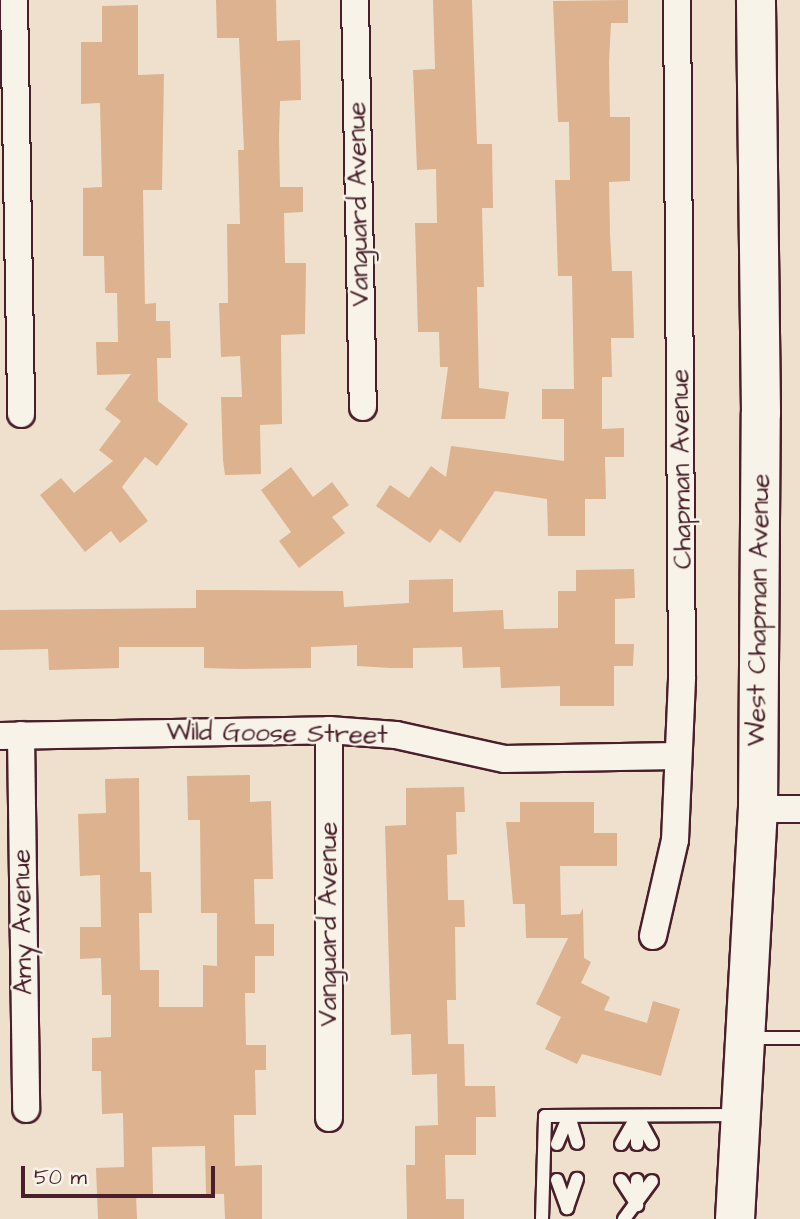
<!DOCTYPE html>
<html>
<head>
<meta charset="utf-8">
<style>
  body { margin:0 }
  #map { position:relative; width:800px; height:1219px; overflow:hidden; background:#efe0cd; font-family:"Architects Daughter",sans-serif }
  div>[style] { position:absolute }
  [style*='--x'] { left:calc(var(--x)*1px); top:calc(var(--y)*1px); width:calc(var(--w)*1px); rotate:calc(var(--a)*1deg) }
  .building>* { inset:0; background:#ddb28e }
  .roads { filter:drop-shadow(2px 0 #4a1f2b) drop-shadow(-2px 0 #4a1f2b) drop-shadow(0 2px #4a1f2b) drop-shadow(0 -2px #4a1f2b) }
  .lane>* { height:12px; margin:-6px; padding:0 6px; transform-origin:6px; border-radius:6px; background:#f7f3e8 }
  .street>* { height:26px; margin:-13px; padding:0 13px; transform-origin:13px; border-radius:13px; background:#f7f3e8 }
  .primary>* { height:38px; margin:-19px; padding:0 19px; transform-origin:19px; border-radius:19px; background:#f7f3e8 }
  span { translate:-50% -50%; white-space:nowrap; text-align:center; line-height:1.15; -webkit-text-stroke:5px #f7f3e8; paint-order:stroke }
  .street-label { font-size:26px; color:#4a1f2b }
  .scale { position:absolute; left:21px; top:1166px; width:194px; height:32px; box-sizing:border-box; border:4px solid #4a1f2b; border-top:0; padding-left:9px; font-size:21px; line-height:24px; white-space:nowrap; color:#4a1f2b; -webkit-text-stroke:5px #f7f3e8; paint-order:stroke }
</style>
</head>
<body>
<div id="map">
  <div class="building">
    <div style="clip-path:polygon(216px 0,276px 0,277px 41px,300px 40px,301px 100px,280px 101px,279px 138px,280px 187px,303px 187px,303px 212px,284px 213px,285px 263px,306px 263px,305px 334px,281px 335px,282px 424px,260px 425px,261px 474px,225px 475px,223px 460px,221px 397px,242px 397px,240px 356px,221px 357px,219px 303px,228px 303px,227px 224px,240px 224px,238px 150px,244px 150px,239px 38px,217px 38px)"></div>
    <div style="clip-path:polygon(433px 0,472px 0,477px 144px,492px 144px,493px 208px,482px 208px,484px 287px,477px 287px,479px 388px,509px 392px,505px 419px,441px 419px,448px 367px,440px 367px,439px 332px,418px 332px,415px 223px,437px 223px,436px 169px,417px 170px,413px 70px,435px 69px)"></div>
    <div style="clip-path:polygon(628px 0,628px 23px,611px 23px,609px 62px,610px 117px,630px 117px,630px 181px,609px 182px,610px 234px,612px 271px,632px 271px,634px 338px,611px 338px,612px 377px,602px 377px,602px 429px,624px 428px,624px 457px,605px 457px,606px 499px,585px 499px,585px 536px,548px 536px,547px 499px,495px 491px,460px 543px,440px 529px,430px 543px,376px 506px,390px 485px,409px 498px,431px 466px,446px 477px,451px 446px,564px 461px,564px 419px,542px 419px,542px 389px,574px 389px,572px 276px,558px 276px,555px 180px,570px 180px,569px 122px,558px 122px,553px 1px)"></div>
    <div style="clip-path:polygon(138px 5px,138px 75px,164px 74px,162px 190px,143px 190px,145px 304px,156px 303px,156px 321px,170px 321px,171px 358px,157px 358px,158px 401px,188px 424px,157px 466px,145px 457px,122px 487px,148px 521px,120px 543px,111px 531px,85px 552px,40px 495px,61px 478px,74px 493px,113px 461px,99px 450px,121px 421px,105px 409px,131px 374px,97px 375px,96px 342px,118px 342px,117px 293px,105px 293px,104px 256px,83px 256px,83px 188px,102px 187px,100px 103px,81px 104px,81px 42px,102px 42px,102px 6px)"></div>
    <div style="clip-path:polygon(291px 467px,313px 497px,332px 482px,349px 505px,332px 517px,345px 533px,299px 568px,279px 541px,291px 532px,261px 490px)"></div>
    <div style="clip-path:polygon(634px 569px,635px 598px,615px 599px,615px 644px,634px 644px,633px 666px,614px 666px,614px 706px,560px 706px,560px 686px,501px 688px,500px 667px,463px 668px,462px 647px,413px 648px,413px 668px,391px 668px,357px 666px,357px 645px,311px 647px,311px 668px,240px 669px,204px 668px,204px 647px,119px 647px,119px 668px,49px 670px,48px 649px,0 650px,0 610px,196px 608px,196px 590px,233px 590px,343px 591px,344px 607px,409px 603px,409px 580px,453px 579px,453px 612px,503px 610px,504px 629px,558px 628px,558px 591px,576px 591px,576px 570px)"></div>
    <div style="clip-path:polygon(250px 775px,250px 802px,271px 801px,273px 879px,254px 879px,255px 924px,274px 924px,274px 956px,255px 956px,255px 993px,245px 993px,246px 1045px,266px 1045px,266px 1070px,255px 1070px,256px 1115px,234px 1115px,235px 1166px,262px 1165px,262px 1219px,225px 1219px,224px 1194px,206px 1194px,205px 1146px,152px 1147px,153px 1194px,136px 1194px,137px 1219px,98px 1219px,96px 1168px,124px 1167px,123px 1113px,102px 1114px,101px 1071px,92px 1071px,92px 1038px,111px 1037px,111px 995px,102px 995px,101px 958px,80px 959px,80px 927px,101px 927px,100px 875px,80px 876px,78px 814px,106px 813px,105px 779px,139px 778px,140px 872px,151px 872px,152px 913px,139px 913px,140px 970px,159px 970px,159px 1007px,203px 1007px,203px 965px,217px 966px,217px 913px,201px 913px,200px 820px,188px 820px,187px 776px)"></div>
    <div style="clip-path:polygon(464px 787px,465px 812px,456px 812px,457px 854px,447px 855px,448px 900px,464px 900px,465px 927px,455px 927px,456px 1000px,447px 1000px,448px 1044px,464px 1044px,465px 1086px,495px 1086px,496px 1117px,476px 1117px,476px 1155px,445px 1155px,446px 1199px,464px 1199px,464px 1219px,407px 1219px,406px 1165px,415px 1165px,415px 1126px,438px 1125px,437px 1074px,412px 1075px,411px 1034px,391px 1035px,385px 826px,406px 825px,406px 788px)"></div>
    <div style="clip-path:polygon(520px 802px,594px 802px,594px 833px,617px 833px,617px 866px,560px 866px,561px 915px,580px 914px,583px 908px,584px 958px,591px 962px,581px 983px,610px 997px,604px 1010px,647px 1023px,653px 1001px,680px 1009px,661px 1076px,582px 1054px,577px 1064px,545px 1049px,561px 1017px,536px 1004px,568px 938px,526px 938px,525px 904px,513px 904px,506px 822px,520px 822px)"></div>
  </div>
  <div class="roads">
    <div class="lane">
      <div style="--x:749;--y:1038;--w:51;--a:0"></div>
      <div style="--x:569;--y:1116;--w:28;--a:73"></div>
      <div style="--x:637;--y:1116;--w:31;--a:61"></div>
      <div style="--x:557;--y:1144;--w:30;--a:-67"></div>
      <div style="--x:621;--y:1144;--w:32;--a:-60"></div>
      <div style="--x:637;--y:1144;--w:25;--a:-90"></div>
      <div style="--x:557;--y:1180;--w:30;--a:70"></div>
      <div style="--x:621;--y:1180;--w:30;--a:57"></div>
      <div style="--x:637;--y:1180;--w:25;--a:90"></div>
      <div style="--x:567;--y:1208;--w:31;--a:-71"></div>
      <div style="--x:542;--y:1219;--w:103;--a:-88.3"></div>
      <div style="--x:545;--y:1116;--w:192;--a:-0.3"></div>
      <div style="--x:624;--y:1219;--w:47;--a:-53.6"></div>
    </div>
    <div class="street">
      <div style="--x:14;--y:0;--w:414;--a:89"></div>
      <div style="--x:355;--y:0;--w:407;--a:88.9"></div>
      <div style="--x:329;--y:730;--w:388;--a:90"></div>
      <div style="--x:21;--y:735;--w:374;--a:89.2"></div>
      <div style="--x:0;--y:736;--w:329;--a:-1"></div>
      <div style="--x:329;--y:730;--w:67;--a:4.3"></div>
      <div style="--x:396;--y:735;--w:111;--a:12.5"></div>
      <div style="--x:504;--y:759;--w:173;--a:-1"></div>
      <div style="--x:758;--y:809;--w:42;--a:0"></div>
      <div style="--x:653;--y:936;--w:98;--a:-77.1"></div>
      <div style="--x:675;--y:840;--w:163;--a:-87.5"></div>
      <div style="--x:682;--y:677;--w:677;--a:-90.42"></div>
    </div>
    <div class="primary">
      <div style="--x:735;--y:1219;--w:411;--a:-86.8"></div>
      <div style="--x:758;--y:809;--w:396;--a:-89.6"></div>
      <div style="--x:761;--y:413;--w:413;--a:-90.7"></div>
    </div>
  </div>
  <div class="street-label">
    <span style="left:359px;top:204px;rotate:-91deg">Vanguard Avenue</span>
    <span style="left:682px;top:469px;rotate:-91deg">Chapman Avenue</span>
    <span style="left:759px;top:610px;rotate:-89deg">West Chapman Avenue</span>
    <span style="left:277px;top:734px;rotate:1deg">Wild Goose Street</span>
    <span style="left:23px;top:922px;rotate:-91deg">Amy Avenue</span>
    <span style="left:329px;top:924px;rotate:-90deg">Vanguard Avenue</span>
  </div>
  <div class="scale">50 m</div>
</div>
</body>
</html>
